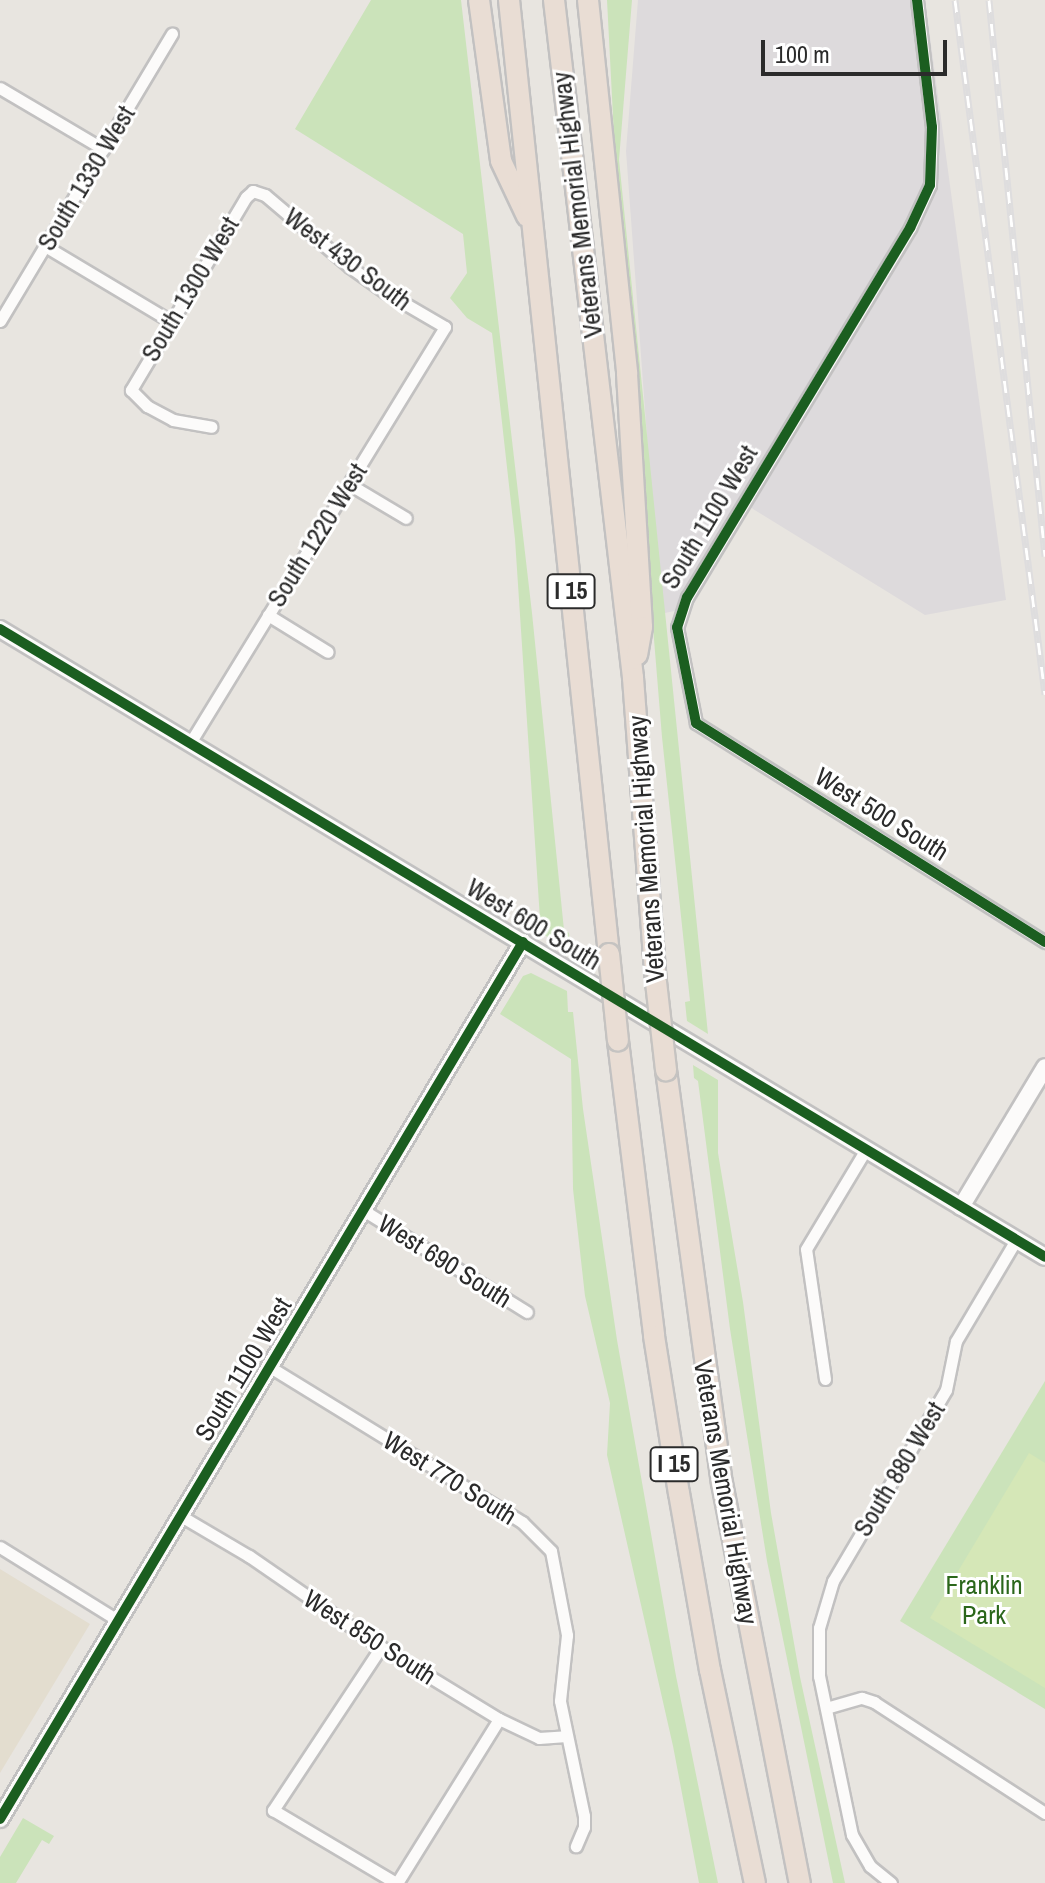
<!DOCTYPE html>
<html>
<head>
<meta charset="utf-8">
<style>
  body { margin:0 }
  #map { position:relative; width:1045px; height:1883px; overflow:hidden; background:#e8e5e0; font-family:"Archivo Narrow",sans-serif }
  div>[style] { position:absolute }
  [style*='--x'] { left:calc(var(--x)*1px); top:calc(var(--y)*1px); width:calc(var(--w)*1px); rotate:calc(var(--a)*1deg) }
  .industrial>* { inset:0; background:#dddadc }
  .education>* { inset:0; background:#e3ddcf }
  .green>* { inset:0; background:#cbe3ba }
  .pitch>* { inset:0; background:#d5e7b7 }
  .roads { filter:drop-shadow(2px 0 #c2c1c1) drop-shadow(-2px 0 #c2c1c1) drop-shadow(0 2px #c2c1c1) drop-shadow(0 -2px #c2c1c1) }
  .street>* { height:11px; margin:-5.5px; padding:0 5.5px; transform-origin:5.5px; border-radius:5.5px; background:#fcfbfa }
  .secondary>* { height:16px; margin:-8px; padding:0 8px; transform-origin:8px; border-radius:8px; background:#fcfbfa }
  .highway>* { height:20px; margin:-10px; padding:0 10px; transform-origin:10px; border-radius:10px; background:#e9ddd4 }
  .rail>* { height:7px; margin-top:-3.5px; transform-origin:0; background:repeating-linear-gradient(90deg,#fff 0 12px,#deddde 0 24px); box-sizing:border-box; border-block:2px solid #deddde }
  .bridges { filter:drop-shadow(2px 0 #c5c3c1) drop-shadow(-2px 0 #c5c3c1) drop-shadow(0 2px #c5c3c1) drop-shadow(0 -2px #c5c3c1) }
  .highway-bridge>* { height:20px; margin:-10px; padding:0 10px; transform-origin:10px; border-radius:10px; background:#e9ddd4 }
  .cycleway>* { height:10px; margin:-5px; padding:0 5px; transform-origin:5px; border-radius:5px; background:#1b5e20 }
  span { translate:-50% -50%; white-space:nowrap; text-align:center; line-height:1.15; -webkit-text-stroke:6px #fff; paint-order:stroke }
  .shield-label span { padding:2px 6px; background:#fff; border:2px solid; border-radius:6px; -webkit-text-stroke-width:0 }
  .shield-label { font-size:24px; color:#2b2b2b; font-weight:700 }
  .street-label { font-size:26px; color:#2b2b2b }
  .park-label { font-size:26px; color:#2b671b }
  .scale { position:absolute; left:761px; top:40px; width:186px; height:36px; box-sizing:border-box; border:4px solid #2b2b2b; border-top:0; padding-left:10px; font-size:24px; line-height:28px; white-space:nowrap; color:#2b2b2b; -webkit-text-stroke:6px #fff; paint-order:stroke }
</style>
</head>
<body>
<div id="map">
  <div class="industrial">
    <div style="clip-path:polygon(638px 0,925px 0,1006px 600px,925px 615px,753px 509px,745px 500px,679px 610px,660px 614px,626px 151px)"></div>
  </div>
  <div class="education">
    <div style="clip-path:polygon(0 1569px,90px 1624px,0 1773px)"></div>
  </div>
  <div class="green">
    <div style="clip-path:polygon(371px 0,461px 0,532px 613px,564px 930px,569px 933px,570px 950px,534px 929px,540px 919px,515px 539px,492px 333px,467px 318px,450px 298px,467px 273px,463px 234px,295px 129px)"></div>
    <div style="clip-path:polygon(607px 0,632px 0,619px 160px,708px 1034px,687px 1021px,685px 1002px,690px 1001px,662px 737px,616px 175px)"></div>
    <div style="clip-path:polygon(531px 973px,567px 991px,568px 1012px,573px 1012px,583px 1109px,617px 1340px,676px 1676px,718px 1883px,699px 1883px,673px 1746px,607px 1455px,610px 1403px,585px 1296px,573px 1189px,571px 1059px,500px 1014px,523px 976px)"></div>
    <div style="clip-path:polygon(693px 1065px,718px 1080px,718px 1153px,743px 1302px,771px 1513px,800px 1677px,845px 1883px,833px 1883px,767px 1561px,730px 1329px,698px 1081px,694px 1078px)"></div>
    <div style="clip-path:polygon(1045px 1381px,1045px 1709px,900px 1621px)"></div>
    <div style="clip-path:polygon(23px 1818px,54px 1836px,49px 1844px,42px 1840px,16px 1883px,0 1883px,0 1857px)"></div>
  </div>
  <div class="pitch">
    <div style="clip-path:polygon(1029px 1453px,1045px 1463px,1045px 1688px,930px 1618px)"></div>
  </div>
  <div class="roads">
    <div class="street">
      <div style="--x:917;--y:0;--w:128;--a:83.3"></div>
      <div style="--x:932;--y:127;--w:58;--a:92"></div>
      <div style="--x:930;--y:185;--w:47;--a:114.9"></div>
      <div style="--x:910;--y:228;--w:431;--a:121.1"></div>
      <div style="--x:687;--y:597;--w:32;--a:108"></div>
      <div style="--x:677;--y:627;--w:98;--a:78.8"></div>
      <div style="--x:696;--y:723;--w:412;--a:32.1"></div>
      <div style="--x:0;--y:88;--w:120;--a:30.6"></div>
      <div style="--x:45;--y:246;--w:148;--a:30.9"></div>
      <div style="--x:0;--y:321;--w:335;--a:-59.1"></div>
      <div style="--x:349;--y:484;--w:66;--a:30.8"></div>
      <div style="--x:268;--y:615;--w:70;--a:31.7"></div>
      <div style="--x:190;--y:743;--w:488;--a:-58.5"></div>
      <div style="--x:445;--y:327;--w:69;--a:-149.7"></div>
      <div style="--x:385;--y:292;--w:43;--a:-144.5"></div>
      <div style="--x:350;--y:267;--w:111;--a:-139.7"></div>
      <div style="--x:265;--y:195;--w:13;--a:-162"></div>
      <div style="--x:253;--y:191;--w:9;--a:139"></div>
      <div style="--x:246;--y:197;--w:225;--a:120.8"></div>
      <div style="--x:131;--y:390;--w:23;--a:45"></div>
      <div style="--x:147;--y:406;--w:30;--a:28"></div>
      <div style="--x:173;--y:420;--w:39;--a:10"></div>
      <div style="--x:363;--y:1210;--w:193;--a:31.9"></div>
      <div style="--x:270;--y:1367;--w:296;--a:31.6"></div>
      <div style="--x:522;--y:1522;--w:41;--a:45"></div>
      <div style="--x:551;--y:1551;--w:86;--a:79.2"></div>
      <div style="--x:567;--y:1635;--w:66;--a:96.1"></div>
      <div style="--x:560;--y:1701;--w:117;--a:78.2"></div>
      <div style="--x:584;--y:1816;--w:11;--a:90"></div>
      <div style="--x:584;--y:1827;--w:21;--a:113"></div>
      <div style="--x:825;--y:1379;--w:131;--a:-98.3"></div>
      <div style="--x:806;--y:1249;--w:117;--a:-59"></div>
      <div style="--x:181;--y:1516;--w:79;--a:30.5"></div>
      <div style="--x:249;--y:1556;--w:160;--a:34.6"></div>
      <div style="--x:381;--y:1647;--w:138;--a:31.4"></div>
      <div style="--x:499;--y:1719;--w:44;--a:25.4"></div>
      <div style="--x:539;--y:1738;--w:27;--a:-4"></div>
      <div style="--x:0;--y:1547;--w:140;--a:31.9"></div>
      <div style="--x:381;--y:1647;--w:196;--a:123.5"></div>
      <div style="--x:273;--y:1810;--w:143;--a:30.7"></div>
      <div style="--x:826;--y:1708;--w:37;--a:-16"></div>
      <div style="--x:862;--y:1698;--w:13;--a:18"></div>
      <div style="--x:874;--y:1702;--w:204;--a:33"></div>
      <div style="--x:397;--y:1883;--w:193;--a:-58.1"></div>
      <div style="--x:891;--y:1883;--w:27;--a:-141"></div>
      <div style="--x:870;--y:1866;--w:36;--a:-120"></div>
      <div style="--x:852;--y:1835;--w:162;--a:-101.7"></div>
      <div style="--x:819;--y:1676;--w:48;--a:-90"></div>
      <div style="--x:819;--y:1628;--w:49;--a:-73.4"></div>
      <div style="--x:833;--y:1581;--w:222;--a:-59.4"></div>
      <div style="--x:946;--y:1390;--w:50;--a:-78.5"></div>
      <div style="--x:956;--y:1341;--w:117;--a:-59.3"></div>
    </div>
    <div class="secondary">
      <div style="--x:0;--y:629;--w:1219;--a:31"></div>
      <div style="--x:961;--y:1207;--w:163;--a:-59"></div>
      <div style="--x:0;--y:1819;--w:1021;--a:-59.19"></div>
    </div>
    <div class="highway">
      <div style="--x:479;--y:0;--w:162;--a:82.2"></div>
      <div style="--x:501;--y:161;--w:61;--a:64.7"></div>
      <div style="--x:509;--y:0;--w:959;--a:84.02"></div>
      <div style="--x:554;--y:0;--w:683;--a:83.35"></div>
      <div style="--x:633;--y:678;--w:305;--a:85.7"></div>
      <div style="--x:588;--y:0;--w:376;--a:84"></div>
      <div style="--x:627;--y:374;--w:253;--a:86.6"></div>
      <div style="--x:642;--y:627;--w:28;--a:100"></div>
      <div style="--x:618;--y:1041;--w:297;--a:83"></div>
      <div style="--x:654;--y:1336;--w:159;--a:81"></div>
      <div style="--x:679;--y:1493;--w:180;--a:80.1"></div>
      <div style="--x:710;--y:1670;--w:218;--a:78.1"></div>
      <div style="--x:666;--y:1070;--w:417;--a:82.3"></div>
      <div style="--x:722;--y:1483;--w:408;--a:79"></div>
    </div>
  </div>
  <div class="rail">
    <div style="--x:955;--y:0;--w:700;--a:82.61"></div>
    <div style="--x:989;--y:0;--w:559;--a:84.25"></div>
  </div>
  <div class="bridges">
    <div class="highway-bridge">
      <div style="--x:609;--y:954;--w:87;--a:84.1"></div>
      <div style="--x:656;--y:982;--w:89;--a:83.5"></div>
    </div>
  </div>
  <div class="cycleway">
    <div style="--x:917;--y:0;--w:128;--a:83.3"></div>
    <div style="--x:932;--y:127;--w:58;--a:92"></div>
    <div style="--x:930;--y:185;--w:47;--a:114.9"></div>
    <div style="--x:910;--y:228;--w:431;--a:121.1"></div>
    <div style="--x:687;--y:597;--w:32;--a:108"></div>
    <div style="--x:677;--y:627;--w:98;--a:78.8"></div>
    <div style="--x:696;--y:723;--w:412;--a:32.1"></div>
    <div style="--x:0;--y:629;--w:1219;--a:31"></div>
    <div style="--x:0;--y:1819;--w:1021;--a:-59.19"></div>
  </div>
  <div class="shield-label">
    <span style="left:571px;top:591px">I 15</span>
    <span style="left:674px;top:1464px">I 15</span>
  </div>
  <div class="street-label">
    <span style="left:86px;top:178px;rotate:-59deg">South 1330 West</span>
    <span style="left:577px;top:205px;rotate:-97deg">Veterans Memorial Highway</span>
    <span style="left:348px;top:259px;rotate:37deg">West 430 South</span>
    <span style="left:190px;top:289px;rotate:-59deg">South 1300 West</span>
    <span style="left:709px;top:517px;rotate:-59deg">South 1100 West</span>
    <span style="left:317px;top:535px;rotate:-58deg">South 1220 West</span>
    <span style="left:882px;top:814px;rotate:32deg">West 500 South</span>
    <span style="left:646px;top:849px;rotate:-94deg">Veterans Memorial Highway</span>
    <span style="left:534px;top:924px;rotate:31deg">West 600 South</span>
    <span style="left:445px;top:1261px;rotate:32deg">West 690 South</span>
    <span style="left:243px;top:1369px;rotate:-59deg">South 1100 West</span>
    <span style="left:899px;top:1469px;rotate:-59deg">South 880 West</span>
    <span style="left:450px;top:1478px;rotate:32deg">West 770 South</span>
    <span style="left:726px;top:1492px;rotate:80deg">Veterans Memorial Highway</span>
    <span style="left:370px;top:1637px;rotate:33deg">West 850 South</span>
  </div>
  <div class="park-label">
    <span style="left:984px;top:1600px">Franklin<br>Park</span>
  </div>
  <div class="scale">100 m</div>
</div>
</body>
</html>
